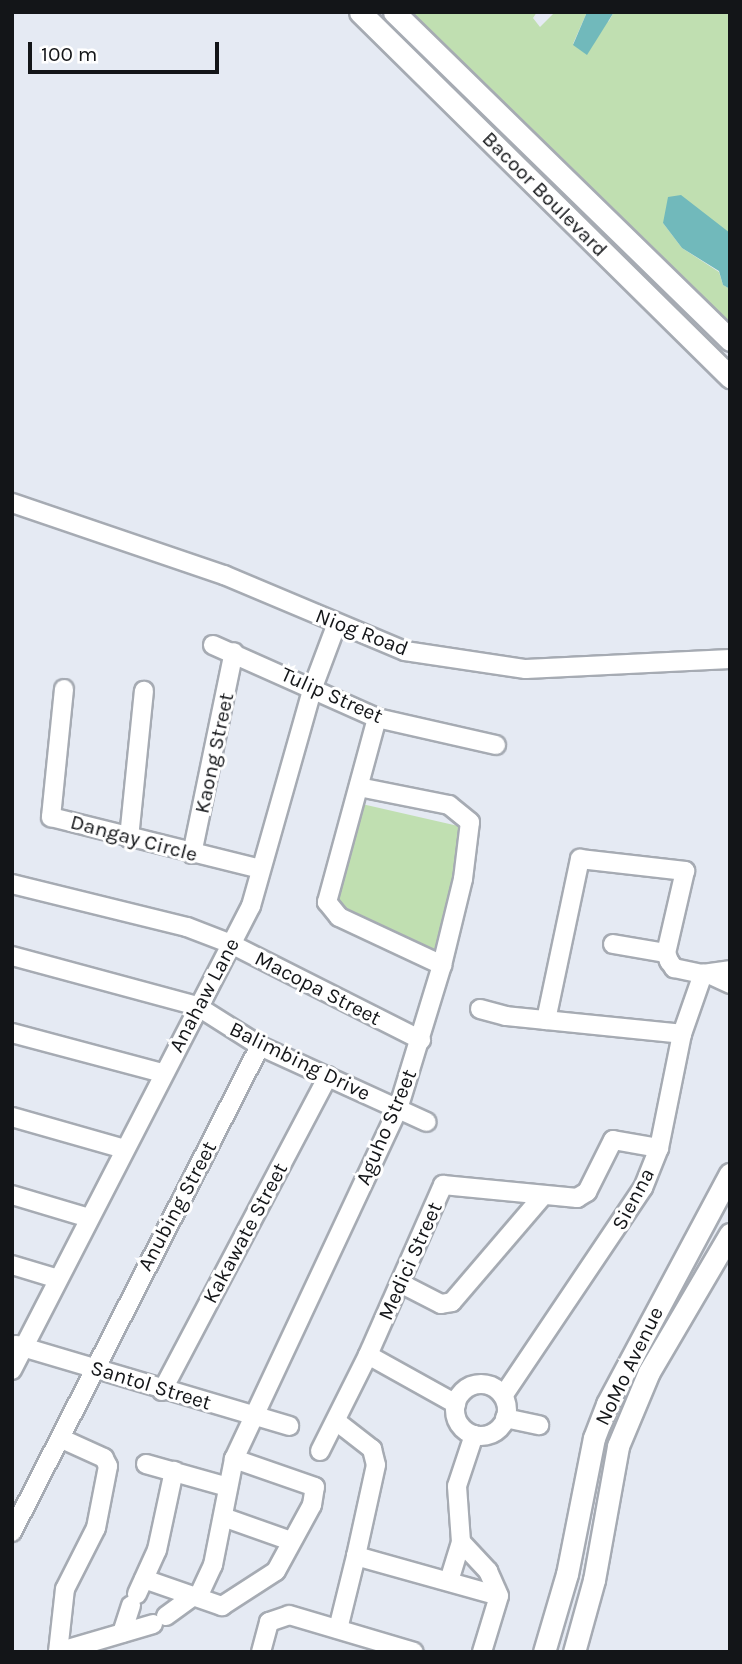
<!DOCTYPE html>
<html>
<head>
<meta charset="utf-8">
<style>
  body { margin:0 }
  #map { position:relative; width:742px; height:1664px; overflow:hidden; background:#e5eaf3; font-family:Karla,sans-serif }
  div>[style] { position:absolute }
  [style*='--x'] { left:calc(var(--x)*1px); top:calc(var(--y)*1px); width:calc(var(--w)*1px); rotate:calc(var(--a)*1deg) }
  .green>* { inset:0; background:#c0dfb1 }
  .water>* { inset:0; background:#71b9bb }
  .roads { filter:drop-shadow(2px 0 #a6abb3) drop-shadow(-2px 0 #a6abb3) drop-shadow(0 2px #a6abb3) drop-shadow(0 -2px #a6abb3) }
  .minor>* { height:18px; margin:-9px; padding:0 9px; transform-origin:9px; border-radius:9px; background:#fff }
  .minor>.ring { margin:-9px; padding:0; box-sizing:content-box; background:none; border:18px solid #fff; border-radius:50% }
  .major>* { height:21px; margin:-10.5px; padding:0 10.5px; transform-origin:10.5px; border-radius:10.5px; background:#fff }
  span { translate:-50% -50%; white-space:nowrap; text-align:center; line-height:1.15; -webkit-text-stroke:6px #fff; paint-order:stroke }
  .street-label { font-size:21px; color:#131518 }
  .frame { position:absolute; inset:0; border:14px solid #131518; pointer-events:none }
  .scale { position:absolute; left:28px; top:42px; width:191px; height:32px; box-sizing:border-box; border:4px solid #131518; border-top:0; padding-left:9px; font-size:21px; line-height:24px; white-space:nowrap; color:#131518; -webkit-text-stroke:5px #fff; paint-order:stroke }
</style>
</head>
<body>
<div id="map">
  <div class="green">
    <div style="clip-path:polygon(410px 12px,537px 12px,533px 18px,540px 27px,555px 12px,587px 12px,573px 44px,609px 21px,614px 12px,730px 12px,730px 233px,663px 223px,682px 248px,719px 272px,723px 285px,730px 289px,730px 323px)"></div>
    <div style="clip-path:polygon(362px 804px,467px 828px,435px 952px,334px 902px)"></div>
  </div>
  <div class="water">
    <div style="clip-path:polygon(587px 12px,614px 12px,587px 55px,573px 45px)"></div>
    <div style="clip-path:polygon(681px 195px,730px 233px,730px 289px,723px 285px,719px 271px,682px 248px,663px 223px,668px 197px)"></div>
  </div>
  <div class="roads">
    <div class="minor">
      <div style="--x:12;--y:503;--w:224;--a:18.8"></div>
      <div style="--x:224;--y:575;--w:196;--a:22.8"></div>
      <div style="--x:405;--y:651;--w:122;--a:8.5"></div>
      <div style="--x:526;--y:669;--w:204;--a:-2.8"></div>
      <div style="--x:213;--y:645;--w:180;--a:24"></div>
      <div style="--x:377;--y:718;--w:122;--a:12.8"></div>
      <div style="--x:64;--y:689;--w:129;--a:95.8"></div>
      <div style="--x:51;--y:817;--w:216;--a:13.9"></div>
      <div style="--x:377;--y:718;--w:191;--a:105.2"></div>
      <div style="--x:327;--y:902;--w:19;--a:51"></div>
      <div style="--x:339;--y:917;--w:114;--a:25"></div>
      <div style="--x:129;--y:838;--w:148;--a:-84.2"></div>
      <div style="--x:192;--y:854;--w:206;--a:-78.3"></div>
      <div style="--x:12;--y:884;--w:180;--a:13.8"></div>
      <div style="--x:187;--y:927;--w:47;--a:21.1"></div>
      <div style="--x:231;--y:944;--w:213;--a:26.8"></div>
      <div style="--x:613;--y:944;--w:54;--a:9.6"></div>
      <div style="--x:12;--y:956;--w:192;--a:15.1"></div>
      <div style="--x:197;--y:1006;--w:75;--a:32.4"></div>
      <div style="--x:260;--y:1046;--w:183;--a:24.5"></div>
      <div style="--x:711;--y:975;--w:21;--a:25"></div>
      <div style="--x:480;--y:1009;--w:27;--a:15"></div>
      <div style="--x:506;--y:1016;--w:177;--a:5.8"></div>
      <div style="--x:546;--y:1020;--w:165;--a:-78.1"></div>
      <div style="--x:580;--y:859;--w:106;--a:6.5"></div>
      <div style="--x:685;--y:871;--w:84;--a:103"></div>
      <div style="--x:666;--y:953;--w:9;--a:69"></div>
      <div style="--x:669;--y:961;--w:9;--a:54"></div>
      <div style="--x:674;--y:968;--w:30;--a:12"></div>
      <div style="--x:703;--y:974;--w:27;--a:-8"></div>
      <div style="--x:12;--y:1033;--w:155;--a:14.9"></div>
      <div style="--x:12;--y:1117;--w:116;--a:15.9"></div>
      <div style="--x:12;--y:1195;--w:80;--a:16.6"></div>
      <div style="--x:12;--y:1265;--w:48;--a:16.9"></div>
      <div style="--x:400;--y:1283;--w:46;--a:27.1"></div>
      <div style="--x:441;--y:1304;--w:11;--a:-10"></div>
      <div style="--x:452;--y:1302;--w:137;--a:-49.4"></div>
      <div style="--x:16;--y:1345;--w:285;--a:16.5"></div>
      <div style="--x:368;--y:1355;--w:101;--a:29.1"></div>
      <div style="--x:12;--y:1370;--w:522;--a:-62.75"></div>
      <div style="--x:251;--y:906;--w:228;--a:-74.2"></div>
      <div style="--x:313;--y:687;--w:68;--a:-69.4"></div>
      <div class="ring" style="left:455px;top:1384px;width:34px;height:34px"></div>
      <div style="--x:162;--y:1391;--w:356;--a:-62.2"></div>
      <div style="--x:503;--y:1396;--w:251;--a:-56.1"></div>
      <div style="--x:643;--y:1188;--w:43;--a:-68.2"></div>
      <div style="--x:659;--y:1148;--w:116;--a:-78.6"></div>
      <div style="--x:682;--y:1034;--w:64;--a:-70.7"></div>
      <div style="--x:505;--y:1418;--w:35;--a:12"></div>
      <div style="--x:336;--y:1421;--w:46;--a:37.9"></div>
      <div style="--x:372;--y:1449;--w:16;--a:76"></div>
      <div style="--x:376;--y:1465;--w:93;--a:102.4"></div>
      <div style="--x:356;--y:1556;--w:148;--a:15.6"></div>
      <div style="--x:320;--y:1451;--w:107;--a:-63.4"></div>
      <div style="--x:368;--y:1355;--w:186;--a:-66.2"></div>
      <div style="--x:443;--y:1185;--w:135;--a:5.5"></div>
      <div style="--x:577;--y:1198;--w:12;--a:-31"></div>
      <div style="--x:587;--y:1192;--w:58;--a:-63.4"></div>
      <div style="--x:613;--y:1140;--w:47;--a:9.9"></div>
      <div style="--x:146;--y:1464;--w:85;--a:15.7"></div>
      <div style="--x:223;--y:1517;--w:72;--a:19.4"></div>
      <div style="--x:12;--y:1532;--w:546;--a:-62.97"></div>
      <div style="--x:461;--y:1542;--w:40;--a:47"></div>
      <div style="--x:488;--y:1571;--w:27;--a:66"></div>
      <div style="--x:499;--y:1596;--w:59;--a:106.9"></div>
      <div style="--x:144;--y:1579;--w:83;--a:19.1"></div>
      <div style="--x:222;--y:1606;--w:64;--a:-32.9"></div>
      <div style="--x:276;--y:1571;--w:75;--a:-61.4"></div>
      <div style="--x:312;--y:1505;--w:18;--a:-81"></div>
      <div style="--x:315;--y:1487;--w:86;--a:-160.9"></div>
      <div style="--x:449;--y:1581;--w:41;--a:-72.9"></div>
      <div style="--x:461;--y:1542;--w:56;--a:-94.1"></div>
      <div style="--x:457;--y:1486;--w:54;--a:-71.6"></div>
      <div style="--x:137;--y:1594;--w:48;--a:-65.6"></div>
      <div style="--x:157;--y:1550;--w:81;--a:-77.9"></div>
      <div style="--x:198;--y:1597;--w:35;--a:-65"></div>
      <div style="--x:213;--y:1565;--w:108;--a:-78.8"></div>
      <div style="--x:234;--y:1459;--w:387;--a:-64.9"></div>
      <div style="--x:398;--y:1109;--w:151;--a:-73"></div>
      <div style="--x:442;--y:965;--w:89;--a:-76.3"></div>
      <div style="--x:463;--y:879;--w:57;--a:-83"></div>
      <div style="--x:470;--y:822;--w:27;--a:-141"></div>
      <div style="--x:449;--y:805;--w:92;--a:-168.7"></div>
      <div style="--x:166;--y:1616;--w:34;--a:-36"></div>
      <div style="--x:338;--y:1629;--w:75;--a:-76.1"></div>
      <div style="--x:122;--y:1633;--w:29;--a:-72"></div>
      <div style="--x:58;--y:1652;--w:63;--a:-83.7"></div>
      <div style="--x:65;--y:1589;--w:68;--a:-63.1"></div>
      <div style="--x:96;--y:1528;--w:63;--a:-79"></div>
      <div style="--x:108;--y:1466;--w:9;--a:-117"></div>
      <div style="--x:104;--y:1458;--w:46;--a:-155.7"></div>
      <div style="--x:58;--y:1652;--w:99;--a:-16.4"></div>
      <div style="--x:261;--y:1652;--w:31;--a:-75"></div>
      <div style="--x:269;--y:1622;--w:21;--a:-19"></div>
      <div style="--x:289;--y:1615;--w:130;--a:16.5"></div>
    </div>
    <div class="major">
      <div style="--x:360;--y:12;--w:520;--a:44.61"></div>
      <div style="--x:394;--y:12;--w:470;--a:44.3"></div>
      <div style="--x:544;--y:1652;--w:81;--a:-73.6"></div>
      <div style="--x:567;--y:1574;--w:139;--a:-78.8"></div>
      <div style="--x:594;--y:1438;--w:36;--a:-69"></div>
      <div style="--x:607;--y:1404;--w:261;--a:-61.9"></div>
      <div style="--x:574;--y:1652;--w:75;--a:-74.5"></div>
      <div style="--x:594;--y:1580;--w:136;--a:-79.8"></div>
      <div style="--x:618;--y:1446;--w:80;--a:-67.3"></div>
      <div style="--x:649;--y:1372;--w:160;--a:-59.6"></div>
    </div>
  </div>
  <div class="street-label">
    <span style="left:545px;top:194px;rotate:45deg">Bacoor Boulevard</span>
    <span style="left:362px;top:632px;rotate:21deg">Niog Road</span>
    <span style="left:332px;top:695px;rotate:24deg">Tulip Street</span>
    <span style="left:214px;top:753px;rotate:-78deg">Kaong Street</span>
    <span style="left:134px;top:838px;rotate:15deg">Dangay Circle</span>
    <span style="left:318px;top:988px;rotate:27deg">Macopa Street</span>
    <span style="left:204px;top:995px;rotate:-62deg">Anahaw Lane</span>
    <span style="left:300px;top:1061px;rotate:26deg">Balimbing Drive</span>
    <span style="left:386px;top:1127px;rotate:-67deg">Aguho Street</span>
    <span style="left:633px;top:1199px;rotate:-62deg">Sienna</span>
    <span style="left:177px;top:1206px;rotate:-62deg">Anubing Street</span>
    <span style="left:245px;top:1233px;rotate:-62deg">Kakawate Street</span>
    <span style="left:410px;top:1261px;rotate:-66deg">Medici Street</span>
    <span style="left:629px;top:1366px;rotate:-64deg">NoMo Avenue</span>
    <span style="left:151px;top:1385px;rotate:17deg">Santol Street</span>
  </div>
  <div class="frame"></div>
  <div class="scale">100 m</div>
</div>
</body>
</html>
